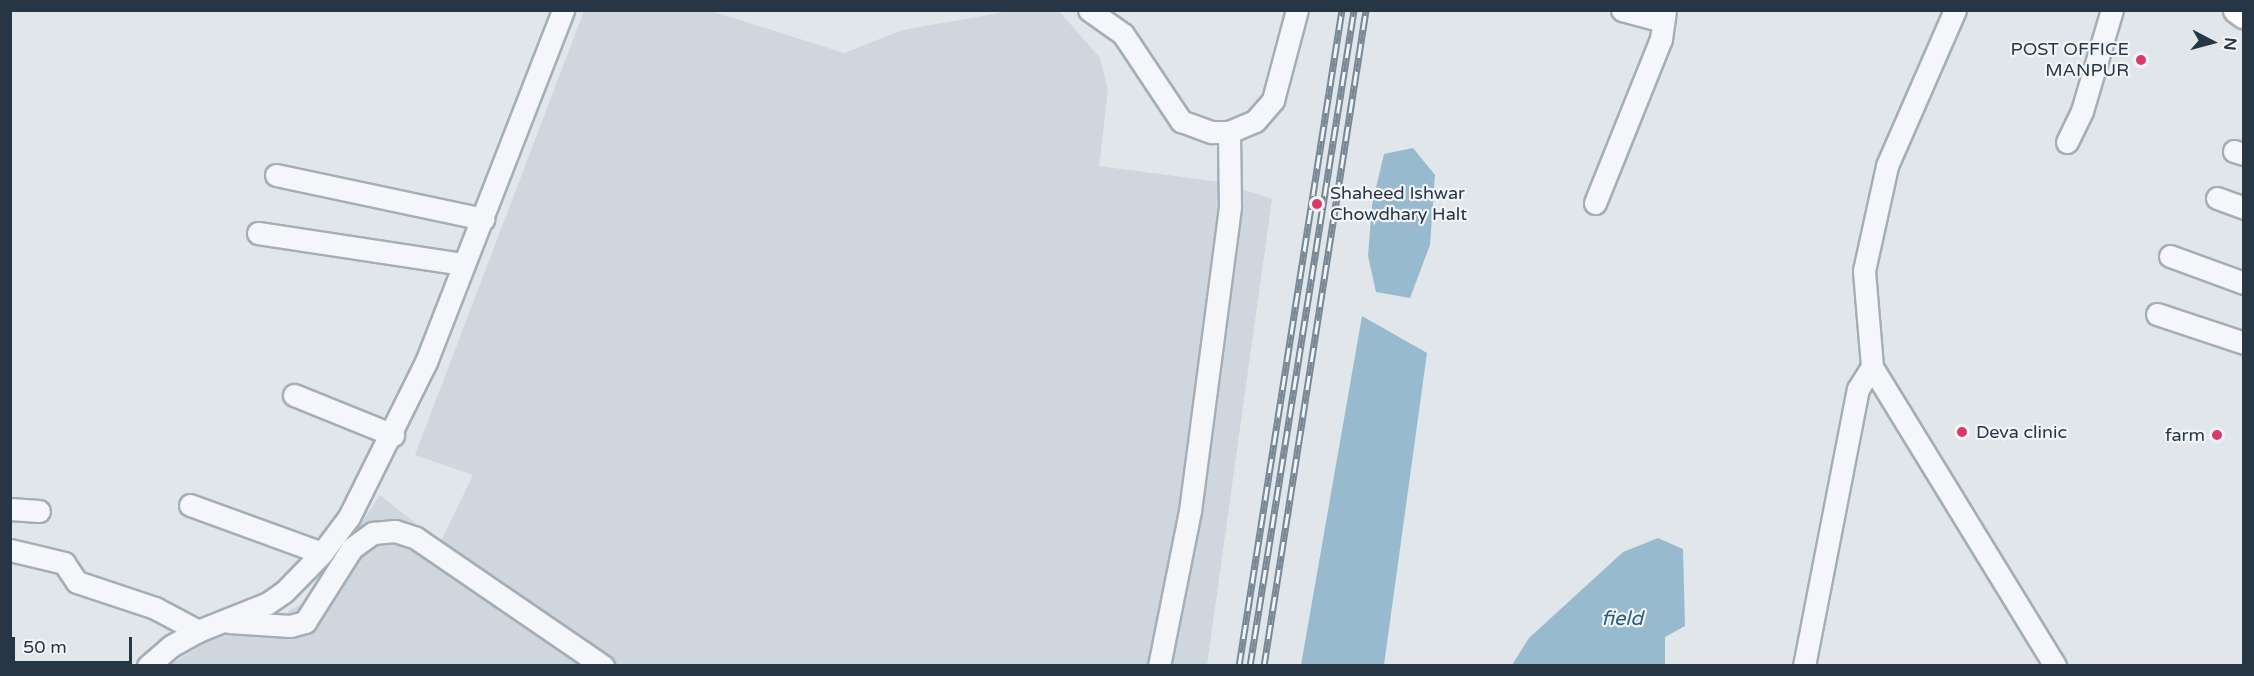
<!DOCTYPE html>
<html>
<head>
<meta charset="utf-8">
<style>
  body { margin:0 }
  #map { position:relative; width:2254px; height:676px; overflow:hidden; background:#e1e6eb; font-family:"Varela Round",sans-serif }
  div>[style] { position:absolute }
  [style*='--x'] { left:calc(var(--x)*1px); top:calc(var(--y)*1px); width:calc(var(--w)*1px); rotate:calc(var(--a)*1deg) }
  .built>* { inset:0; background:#cfd6dd }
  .water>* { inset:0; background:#98bacf }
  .roads { filter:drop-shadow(2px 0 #a5aeb6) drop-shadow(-2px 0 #a5aeb6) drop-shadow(0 2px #a5aeb6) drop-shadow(0 -2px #a5aeb6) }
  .minor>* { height:21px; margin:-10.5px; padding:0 10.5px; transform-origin:10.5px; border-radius:10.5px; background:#f4f6f9 }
  .major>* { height:26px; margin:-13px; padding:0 13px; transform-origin:13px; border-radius:13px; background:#fff }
  .rail>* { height:7px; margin-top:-3.5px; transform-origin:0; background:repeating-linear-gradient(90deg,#f1f5f8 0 14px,#788896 0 28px); box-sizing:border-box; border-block:2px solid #788896 }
  .dots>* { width:16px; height:16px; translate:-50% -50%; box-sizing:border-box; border:3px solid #f1f5f8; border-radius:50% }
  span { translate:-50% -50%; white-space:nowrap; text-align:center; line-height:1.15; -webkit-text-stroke:4.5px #f1f5f8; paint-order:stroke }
  .poi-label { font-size:18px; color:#273645 }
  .right { translate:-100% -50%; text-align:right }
  .left { translate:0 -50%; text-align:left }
  .water-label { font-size:20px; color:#2d5b7d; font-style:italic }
  .frame { position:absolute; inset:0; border:12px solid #273645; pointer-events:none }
  .north { position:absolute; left:2182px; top:12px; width:60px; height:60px; -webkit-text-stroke:4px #f1f5f8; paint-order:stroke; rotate:96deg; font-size:16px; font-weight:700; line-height:24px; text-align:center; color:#273645 }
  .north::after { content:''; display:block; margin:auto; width:21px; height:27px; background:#273645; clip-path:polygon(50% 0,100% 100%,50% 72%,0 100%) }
  .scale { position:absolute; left:12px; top:637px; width:120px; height:27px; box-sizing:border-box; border:3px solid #273645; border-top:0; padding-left:8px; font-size:18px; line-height:21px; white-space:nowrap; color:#273645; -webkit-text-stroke:4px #f1f5f8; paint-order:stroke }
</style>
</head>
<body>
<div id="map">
  <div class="built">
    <div style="clip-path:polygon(584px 11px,711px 11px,844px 53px,903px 30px,1010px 11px,1059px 11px,1100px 58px,1108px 90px,1099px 166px,1220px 182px,1272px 199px,1207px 665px,168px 666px,215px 637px,290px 626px,288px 611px,311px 599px,380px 495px,440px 543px,473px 475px,415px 455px)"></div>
  </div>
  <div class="water">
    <div style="clip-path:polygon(1413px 148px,1435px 175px,1430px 245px,1410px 298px,1376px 292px,1368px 256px,1372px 205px,1384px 154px)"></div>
    <div style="clip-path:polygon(1362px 316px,1427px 353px,1384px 665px,1301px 665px)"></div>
    <div style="clip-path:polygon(1658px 538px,1683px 549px,1685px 626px,1665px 637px,1665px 665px,1512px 665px,1529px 638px,1623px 552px)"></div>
  </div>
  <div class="roads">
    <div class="minor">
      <div style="--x:1089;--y:10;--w:42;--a:35.2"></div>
      <div style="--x:1123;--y:34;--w:105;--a:56.3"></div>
      <div style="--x:1181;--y:121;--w:33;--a:20"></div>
      <div style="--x:1212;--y:132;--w:17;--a:0"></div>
      <div style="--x:1229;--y:132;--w:28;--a:-23"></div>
      <div style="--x:1255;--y:121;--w:28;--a:-49"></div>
      <div style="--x:1273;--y:100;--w:93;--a:-75.1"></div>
      <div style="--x:1622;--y:10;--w:42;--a:15"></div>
      <div style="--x:1955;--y:10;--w:170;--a:113.6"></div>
      <div style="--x:1887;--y:166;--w:107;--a:102.4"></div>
      <div style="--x:1864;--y:271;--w:96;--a:85.2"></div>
      <div style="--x:1872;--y:367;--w:351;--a:58.5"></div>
      <div style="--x:2067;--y:142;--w:34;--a:-64"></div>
      <div style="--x:2082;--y:111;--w:105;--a:-73.5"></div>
      <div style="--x:2234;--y:151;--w:10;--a:17"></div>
      <div style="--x:276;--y:175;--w:212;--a:12"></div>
      <div style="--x:2217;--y:198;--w:29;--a:20"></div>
      <div style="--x:1595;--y:203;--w:177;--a:-68.1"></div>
      <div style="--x:1661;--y:39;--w:29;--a:-82"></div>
      <div style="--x:258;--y:233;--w:206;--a:8.6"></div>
      <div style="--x:2170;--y:256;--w:79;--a:20"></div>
      <div style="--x:2157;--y:314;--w:92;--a:18.4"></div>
      <div style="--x:294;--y:395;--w:107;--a:22"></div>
      <div style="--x:190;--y:505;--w:140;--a:20"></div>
      <div style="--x:10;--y:509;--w:29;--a:4"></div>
      <div style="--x:10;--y:550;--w:56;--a:13.5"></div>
      <div style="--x:64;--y:563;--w:23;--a:56"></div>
      <div style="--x:77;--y:582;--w:82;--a:18.4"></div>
      <div style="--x:155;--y:608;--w:49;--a:28.1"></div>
      <div style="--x:229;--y:622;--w:61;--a:3.8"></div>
      <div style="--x:290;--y:626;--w:16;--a:-15"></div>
      <div style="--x:305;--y:622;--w:88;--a:-57.6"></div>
      <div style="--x:352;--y:548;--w:26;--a:-36"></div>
      <div style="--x:373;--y:533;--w:22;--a:-5"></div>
      <div style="--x:395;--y:531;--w:22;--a:18"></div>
      <div style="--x:416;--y:538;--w:227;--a:34.4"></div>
      <div style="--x:148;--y:666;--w:30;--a:-41"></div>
      <div style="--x:171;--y:646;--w:31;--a:-29"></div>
      <div style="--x:198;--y:631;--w:75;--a:-21.8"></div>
      <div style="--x:268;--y:603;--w:19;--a:-35"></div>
      <div style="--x:284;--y:592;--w:54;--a:-45.7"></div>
      <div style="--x:322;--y:553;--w:45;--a:-53.1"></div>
      <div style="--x:349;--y:517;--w:173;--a:-63.6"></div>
      <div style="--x:426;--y:362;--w:378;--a:-68.7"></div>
      <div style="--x:1159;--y:666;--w:158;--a:-78.7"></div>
      <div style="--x:1190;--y:511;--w:308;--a:-82.5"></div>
      <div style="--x:1230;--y:206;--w:74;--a:-90.8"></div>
      <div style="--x:1804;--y:666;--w:282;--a:-79"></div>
      <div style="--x:1858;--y:389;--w:26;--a:-58"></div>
    </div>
    <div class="major">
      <div style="--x:2237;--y:10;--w:9;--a:36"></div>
    </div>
  </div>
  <div class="rail">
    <div style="--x:1239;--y:666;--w:664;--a:-81.08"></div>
    <div style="--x:1250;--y:666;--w:664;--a:-80.99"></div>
    <div style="--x:1264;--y:666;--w:664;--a:-81.16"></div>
  </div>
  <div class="dots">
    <div style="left:2141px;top:60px;background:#dd3968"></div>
    <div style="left:1317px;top:204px;background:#dd3968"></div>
    <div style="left:1962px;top:432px;background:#dd3968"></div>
    <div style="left:2217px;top:435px;background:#dd3968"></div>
  </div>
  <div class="poi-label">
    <span class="right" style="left:2129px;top:60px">POST OFFICE<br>MANPUR</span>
    <span class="left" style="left:1330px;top:204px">Shaheed Ishwar<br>Chowdhary Halt</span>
    <span class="left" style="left:1976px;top:432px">Deva clinic</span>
    <span class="right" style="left:2205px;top:435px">farm</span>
  </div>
  <div class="water-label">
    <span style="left:1622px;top:619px">field</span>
  </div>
  <div class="frame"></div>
  <div class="north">N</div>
  <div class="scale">50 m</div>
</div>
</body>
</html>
